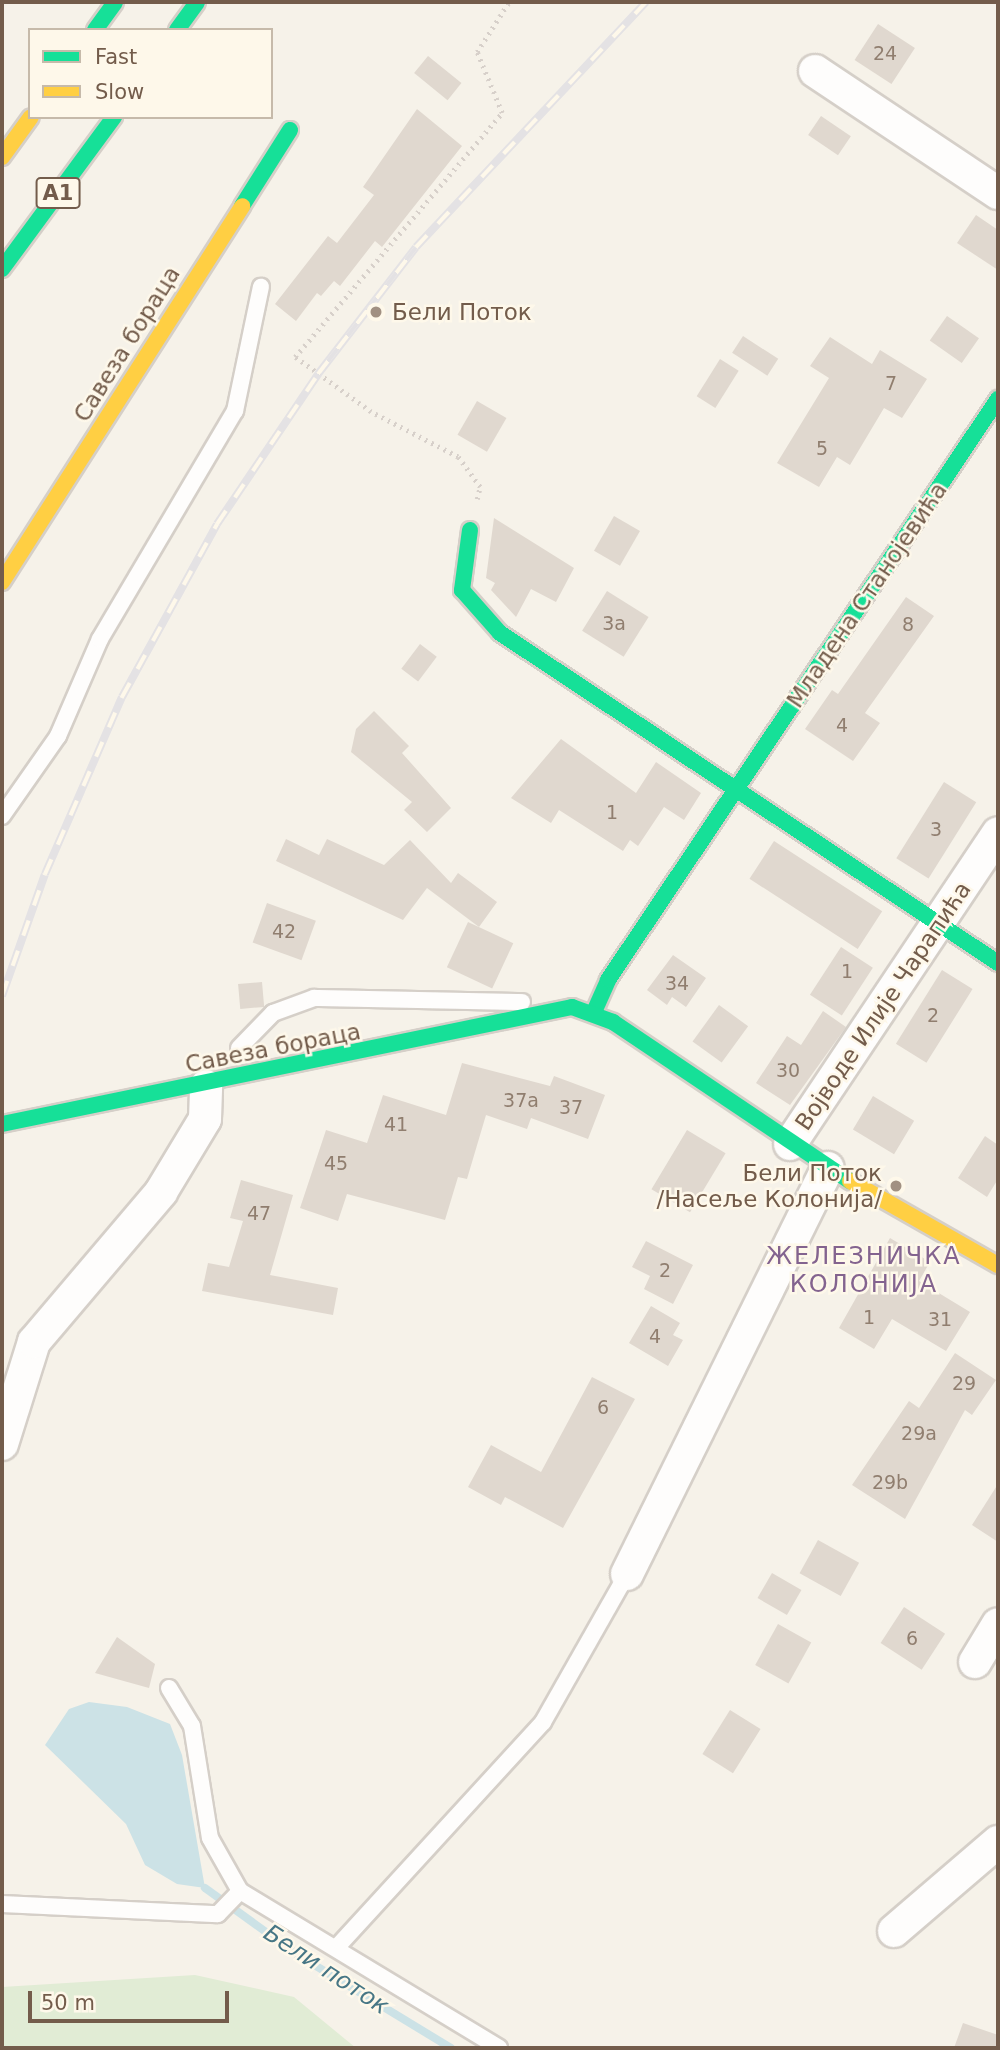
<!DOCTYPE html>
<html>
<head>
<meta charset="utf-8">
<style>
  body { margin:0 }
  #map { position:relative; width:1000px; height:2050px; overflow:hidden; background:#f6f2e9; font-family:"DejaVu Sans",sans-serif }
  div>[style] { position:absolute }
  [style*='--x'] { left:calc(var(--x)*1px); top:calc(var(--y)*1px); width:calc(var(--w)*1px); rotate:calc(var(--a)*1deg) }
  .green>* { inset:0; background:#e1ecd5 }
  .water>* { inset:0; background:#cce2e6 }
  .stream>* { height:8px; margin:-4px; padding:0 4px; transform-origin:4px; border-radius:4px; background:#cce2e6 }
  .building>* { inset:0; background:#e0d8cf; transform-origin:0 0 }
  .path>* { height:4.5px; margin-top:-2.25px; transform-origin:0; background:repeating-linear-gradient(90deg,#d7d0ca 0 2px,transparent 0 7px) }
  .roads { filter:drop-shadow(2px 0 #d5cfc8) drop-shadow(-2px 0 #d5cfc8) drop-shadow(0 2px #d5cfc8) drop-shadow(0 -2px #d5cfc8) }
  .lane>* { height:16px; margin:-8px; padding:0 8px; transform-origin:8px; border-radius:8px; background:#fefdfc }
  .street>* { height:32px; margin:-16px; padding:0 16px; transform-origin:16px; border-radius:16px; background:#fefdfc }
  .fast>* { height:16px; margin:-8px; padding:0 8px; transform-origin:8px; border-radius:8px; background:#16e098 }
  .slow>* { height:16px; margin:-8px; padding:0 8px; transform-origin:8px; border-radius:8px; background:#ffcf43 }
  .rail>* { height:8px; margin-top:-4px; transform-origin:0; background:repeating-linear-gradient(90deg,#fef8ea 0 16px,#e4e2e4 0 32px); box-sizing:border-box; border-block:2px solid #e4e2e4 }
  .dots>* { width:19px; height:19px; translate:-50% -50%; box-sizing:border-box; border:4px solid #fef8ea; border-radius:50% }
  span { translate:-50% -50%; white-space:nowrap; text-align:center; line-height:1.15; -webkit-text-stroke:5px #fef8ea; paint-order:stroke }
  .number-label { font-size:19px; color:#907e6f }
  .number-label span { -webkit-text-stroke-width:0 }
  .shield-label span { padding:2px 5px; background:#fef8ea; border:2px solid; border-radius:5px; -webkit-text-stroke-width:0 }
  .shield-label { font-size:21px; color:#735c4b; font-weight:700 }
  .poi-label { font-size:23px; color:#735c4b }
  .left { translate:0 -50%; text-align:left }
  .right { translate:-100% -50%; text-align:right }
  .street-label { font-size:23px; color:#735c4b }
  .neighbourhood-label { font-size:24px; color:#83638f; letter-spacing:2px }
  .water-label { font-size:24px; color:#467685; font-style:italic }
  .frame { position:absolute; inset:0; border:4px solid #735c4b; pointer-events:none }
  .legend { position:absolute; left:28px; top:28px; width:245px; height:91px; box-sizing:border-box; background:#fef8ea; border:2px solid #c6baaa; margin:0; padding:9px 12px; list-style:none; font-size:21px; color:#735c4b }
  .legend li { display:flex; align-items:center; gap:14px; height:35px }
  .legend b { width:35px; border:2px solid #c6baaa }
  .scale { position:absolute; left:28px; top:1991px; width:201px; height:32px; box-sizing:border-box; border:4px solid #735c4b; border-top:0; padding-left:9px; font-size:21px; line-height:24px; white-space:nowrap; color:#735c4b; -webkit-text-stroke:5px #fef8ea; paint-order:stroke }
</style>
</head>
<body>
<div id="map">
  <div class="green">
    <div style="clip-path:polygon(195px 1975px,294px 1997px,356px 2048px,2px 2048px,2px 1987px)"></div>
  </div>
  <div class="water">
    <div style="clip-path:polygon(89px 1702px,127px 1707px,170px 1724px,182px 1755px,205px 1888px,177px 1884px,145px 1865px,126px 1824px,45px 1745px,69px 1709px)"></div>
  </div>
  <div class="stream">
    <div style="--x:205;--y:1888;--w:115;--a:35.8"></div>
    <div style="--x:298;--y:1955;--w:179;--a:31.3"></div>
  </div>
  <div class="building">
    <div style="left:878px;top:24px;width:44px;height:43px;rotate:33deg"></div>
    <div style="left:428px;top:56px;width:43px;height:22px;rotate:39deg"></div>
    <div style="clip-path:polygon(417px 109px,462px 146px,382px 247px,375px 241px,340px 286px,334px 281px,321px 296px,317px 293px,296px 321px,275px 304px,328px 236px,337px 243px,374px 195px,363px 187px)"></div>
    <div style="left:821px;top:116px;width:36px;height:23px;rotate:34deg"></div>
    <div style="clip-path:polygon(976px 215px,998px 230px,998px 270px,957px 243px)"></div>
    <div style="left:947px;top:316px;width:39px;height:30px;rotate:35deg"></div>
    <div style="left:743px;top:336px;width:42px;height:20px;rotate:33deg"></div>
    <div style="clip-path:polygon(830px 337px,872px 364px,880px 350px,927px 379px,902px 418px,884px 408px,850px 465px,837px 457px,819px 487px,777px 463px,829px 378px,810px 366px)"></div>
    <div style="left:720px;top:359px;width:22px;height:44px;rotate:32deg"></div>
    <div style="left:477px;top:401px;width:34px;height:39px;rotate:30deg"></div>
    <div style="left:614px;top:516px;width:30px;height:40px;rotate:30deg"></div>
    <div style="clip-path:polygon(494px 518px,574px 568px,556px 602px,531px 589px,516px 617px,491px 590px,495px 583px,486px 578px)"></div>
    <div style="left:607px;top:591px;width:49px;height:47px;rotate:32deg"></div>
    <div style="clip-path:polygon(906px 597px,934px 616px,865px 713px,880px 723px,853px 761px,805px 729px,832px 690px,838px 694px)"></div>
    <div style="left:420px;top:644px;width:21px;height:31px;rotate:37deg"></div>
    <div style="clip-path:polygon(374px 711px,409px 746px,402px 753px,451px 808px,427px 832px,404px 810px,412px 802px,351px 752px,356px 729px)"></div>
    <div style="clip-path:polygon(561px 739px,636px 793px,656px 762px,701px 793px,684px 820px,664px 807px,638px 846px,630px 840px,623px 851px,559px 810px,551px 823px,511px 798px)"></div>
    <div style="left:944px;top:782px;width:38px;height:90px;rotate:32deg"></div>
    <div style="clip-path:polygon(286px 839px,319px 855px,327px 839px,384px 865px,410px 840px,451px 883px,458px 873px,497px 902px,479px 927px,427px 888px,403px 920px,276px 861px)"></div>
    <div style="left:774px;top:841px;width:129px;height:45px;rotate:33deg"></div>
    <div style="left:267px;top:903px;width:52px;height:42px;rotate:20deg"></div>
    <div style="left:468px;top:922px;width:50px;height:50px;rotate:25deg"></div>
    <div style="left:841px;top:947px;width:38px;height:57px;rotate:33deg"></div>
    <div style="clip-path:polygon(673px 955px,706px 978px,686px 1007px,672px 997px,667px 1005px,647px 990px)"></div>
    <div style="left:942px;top:970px;width:36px;height:87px;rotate:32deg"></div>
    <div style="left:262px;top:982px;width:25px;height:24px;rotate:85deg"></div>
    <div style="left:719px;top:1005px;width:36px;height:45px;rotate:36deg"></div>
    <div style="clip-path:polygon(823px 1011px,846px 1027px,790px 1105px,756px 1083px,787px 1036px,801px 1045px)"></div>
    <div style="clip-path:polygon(462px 1063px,550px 1086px,554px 1076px,605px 1095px,588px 1139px,531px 1118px,527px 1129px,486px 1115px,467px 1179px,458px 1177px,445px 1220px,347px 1194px,338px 1221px,300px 1208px,326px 1130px,367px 1143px,383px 1095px,446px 1115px)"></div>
    <div style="left:873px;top:1096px;width:48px;height:39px;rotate:31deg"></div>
    <div style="left:687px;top:1130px;width:45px;height:69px;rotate:31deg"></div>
    <div style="clip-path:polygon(985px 1136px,998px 1145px,998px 1179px,987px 1197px,958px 1178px)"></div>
    <div style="clip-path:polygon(241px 1180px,293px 1195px,270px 1275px,338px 1288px,333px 1315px,202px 1291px,208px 1263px,229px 1267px,243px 1221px,230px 1218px)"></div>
    <div style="clip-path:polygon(890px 1238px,930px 1262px,919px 1281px,970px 1312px,946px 1351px,892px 1319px,874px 1349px,839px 1328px)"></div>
    <div style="clip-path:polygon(646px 1241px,693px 1265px,673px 1304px,644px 1289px,650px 1276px,632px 1267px)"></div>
    <div style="clip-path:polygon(651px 1306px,680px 1323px,673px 1335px,683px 1340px,668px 1366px,629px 1343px)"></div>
    <div style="clip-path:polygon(955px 1353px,996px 1380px,972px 1415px,965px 1410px,905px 1519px,852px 1485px,909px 1401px,919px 1408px)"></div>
    <div style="clip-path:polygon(592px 1377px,635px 1399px,563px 1528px,505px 1497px,501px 1505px,468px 1487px,491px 1445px,541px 1472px)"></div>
    <div style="clip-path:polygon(998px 1484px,998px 1542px,972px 1525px)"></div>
    <div style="left:818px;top:1540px;width:47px;height:38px;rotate:29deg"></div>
    <div style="left:772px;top:1573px;width:34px;height:29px;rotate:30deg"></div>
    <div style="left:904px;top:1607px;width:49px;height:43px;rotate:33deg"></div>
    <div style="left:778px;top:1624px;width:38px;height:47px;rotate:29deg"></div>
    <div style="clip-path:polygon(117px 1637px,155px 1664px,149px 1688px,95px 1673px)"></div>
    <div style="left:730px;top:1710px;width:36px;height:52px;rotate:32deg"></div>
    <div style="clip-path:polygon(963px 2023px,998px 2035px,998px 2048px,954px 2048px)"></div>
  </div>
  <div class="path">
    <div style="--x:477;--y:499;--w:12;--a:-76"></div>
    <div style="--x:480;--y:487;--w:37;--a:-126"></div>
    <div style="--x:458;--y:457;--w:98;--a:-152.7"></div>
    <div style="--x:371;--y:412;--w:94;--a:-144.1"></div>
    <div style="--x:295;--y:357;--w:320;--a:-49.7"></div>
    <div style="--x:502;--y:113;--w:66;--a:-112.3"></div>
    <div style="--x:477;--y:52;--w:59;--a:-57.4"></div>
  </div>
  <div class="roads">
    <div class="lane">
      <div style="--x:2;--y:816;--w:98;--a:-55"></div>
      <div style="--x:58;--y:736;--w:106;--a:-66.6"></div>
      <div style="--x:100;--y:639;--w:265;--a:-59.4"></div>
      <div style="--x:235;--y:411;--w:127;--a:-78.2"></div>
      <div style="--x:239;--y:1048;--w:49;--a:-45.8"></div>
      <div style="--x:273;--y:1013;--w:44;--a:-20.1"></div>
      <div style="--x:314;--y:998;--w:208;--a:1.1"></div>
      <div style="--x:169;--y:1688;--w:44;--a:58.8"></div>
      <div style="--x:192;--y:1726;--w:113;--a:80.9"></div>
      <div style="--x:210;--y:1838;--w:61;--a:60.5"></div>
      <div style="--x:240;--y:1891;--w:303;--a:31.2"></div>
      <div style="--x:2;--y:1904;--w:216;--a:2.7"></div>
      <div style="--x:218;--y:1914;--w:32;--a:-46"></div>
      <div style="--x:337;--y:1947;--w:305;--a:-47.5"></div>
      <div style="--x:543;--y:1722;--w:170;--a:-60.4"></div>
    </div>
    <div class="street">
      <div style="--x:815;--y:71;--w:220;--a:33.7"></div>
      <div style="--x:790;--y:1144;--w:374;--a:-56.2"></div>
      <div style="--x:2;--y:1444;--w:107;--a:-72.6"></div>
      <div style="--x:34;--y:1342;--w:197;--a:-49.7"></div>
      <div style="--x:161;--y:1192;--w:85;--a:-58.9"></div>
      <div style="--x:205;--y:1119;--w:33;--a:-88"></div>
      <div style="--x:627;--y:1574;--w:453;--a:-63.7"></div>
      <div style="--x:975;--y:1662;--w:44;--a:-58.8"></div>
      <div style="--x:894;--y:1931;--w:137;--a:-40.6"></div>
    </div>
    <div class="fast">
      <div style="--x:95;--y:30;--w:34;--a:-54"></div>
      <div style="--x:177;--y:30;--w:34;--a:-54"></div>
      <div style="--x:242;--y:206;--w:90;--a:-57.7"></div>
      <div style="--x:2;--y:269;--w:189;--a:-53.6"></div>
      <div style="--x:470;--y:530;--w:61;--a:97.6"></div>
      <div style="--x:462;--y:590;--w:57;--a:48.5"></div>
      <div style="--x:500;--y:633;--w:597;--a:33.53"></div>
      <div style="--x:594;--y:1012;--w:35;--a:-66"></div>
      <div style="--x:608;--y:980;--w:700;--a:-56.13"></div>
      <div style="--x:2;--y:1124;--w:582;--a:-11.6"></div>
      <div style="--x:572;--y:1007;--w:44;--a:20.1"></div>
      <div style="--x:613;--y:1022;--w:285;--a:33.9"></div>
    </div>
    <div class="slow">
      <div style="--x:2;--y:157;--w:49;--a:-54.1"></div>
      <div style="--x:2;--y:582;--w:446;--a:-57.4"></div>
      <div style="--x:850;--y:1181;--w:170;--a:29.6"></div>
    </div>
  </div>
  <div class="rail">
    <div style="--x:2;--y:996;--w:129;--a:-70.6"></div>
    <div style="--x:45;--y:874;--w:193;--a:-66.5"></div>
    <div style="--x:122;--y:697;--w:197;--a:-61.2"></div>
    <div style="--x:217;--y:524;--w:181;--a:-56"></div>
    <div style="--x:318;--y:374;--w:160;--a:-52.3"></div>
    <div style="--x:416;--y:247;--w:336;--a:-46.8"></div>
  </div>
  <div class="dots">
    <div style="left:376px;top:312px;background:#a19082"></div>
    <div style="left:896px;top:1186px;background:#a19082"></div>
  </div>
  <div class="number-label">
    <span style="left:885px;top:54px">24</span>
    <span style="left:891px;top:384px">7</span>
    <span style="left:822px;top:449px">5</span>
    <span style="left:614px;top:624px">3a</span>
    <span style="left:908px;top:625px">8</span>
    <span style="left:842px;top:726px">4</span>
    <span style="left:612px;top:813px">1</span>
    <span style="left:936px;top:830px">3</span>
    <span style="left:284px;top:932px">42</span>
    <span style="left:847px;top:972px">1</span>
    <span style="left:677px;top:984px">34</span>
    <span style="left:933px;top:1016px">2</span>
    <span style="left:788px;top:1071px">30</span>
    <span style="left:521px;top:1101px">37a</span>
    <span style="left:571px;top:1108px">37</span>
    <span style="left:396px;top:1125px">41</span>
    <span style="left:336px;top:1164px">45</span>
    <span style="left:259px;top:1214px">47</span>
    <span style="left:665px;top:1271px">2</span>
    <span style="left:869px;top:1318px">1</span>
    <span style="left:940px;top:1320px">31</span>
    <span style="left:655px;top:1337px">4</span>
    <span style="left:964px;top:1384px">29</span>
    <span style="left:603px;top:1408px">6</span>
    <span style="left:919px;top:1434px">29a</span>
    <span style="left:890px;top:1483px">29b</span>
    <span style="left:912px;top:1639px">6</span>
  </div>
  <div class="shield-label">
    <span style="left:58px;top:193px">A1</span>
  </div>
  <div class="poi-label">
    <span class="left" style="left:392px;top:312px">Бели Поток</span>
    <span class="right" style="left:882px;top:1186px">Бели Поток<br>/Насеље Колонија/</span>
  </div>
  <div class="street-label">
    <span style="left:127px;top:344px;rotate:-58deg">Савеза бораца</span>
    <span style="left:867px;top:595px;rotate:-56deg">Младена Станојевића</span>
    <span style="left:883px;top:1006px;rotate:-56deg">Војводе Илије Чарапића</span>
    <span style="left:273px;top:1048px;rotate:-11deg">Савеза бораца</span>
  </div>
  <div class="neighbourhood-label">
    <span style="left:864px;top:1271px">ЖЕЛЕЗНИЧКА<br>КОЛОНИЈА</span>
  </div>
  <div class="water-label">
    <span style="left:326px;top:1970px;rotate:33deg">Бели поток</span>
  </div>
  <div class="frame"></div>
  <ul class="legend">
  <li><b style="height:9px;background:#16e098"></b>Fast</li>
  <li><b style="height:9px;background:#ffcf43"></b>Slow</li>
  </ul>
  <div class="scale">50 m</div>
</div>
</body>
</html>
